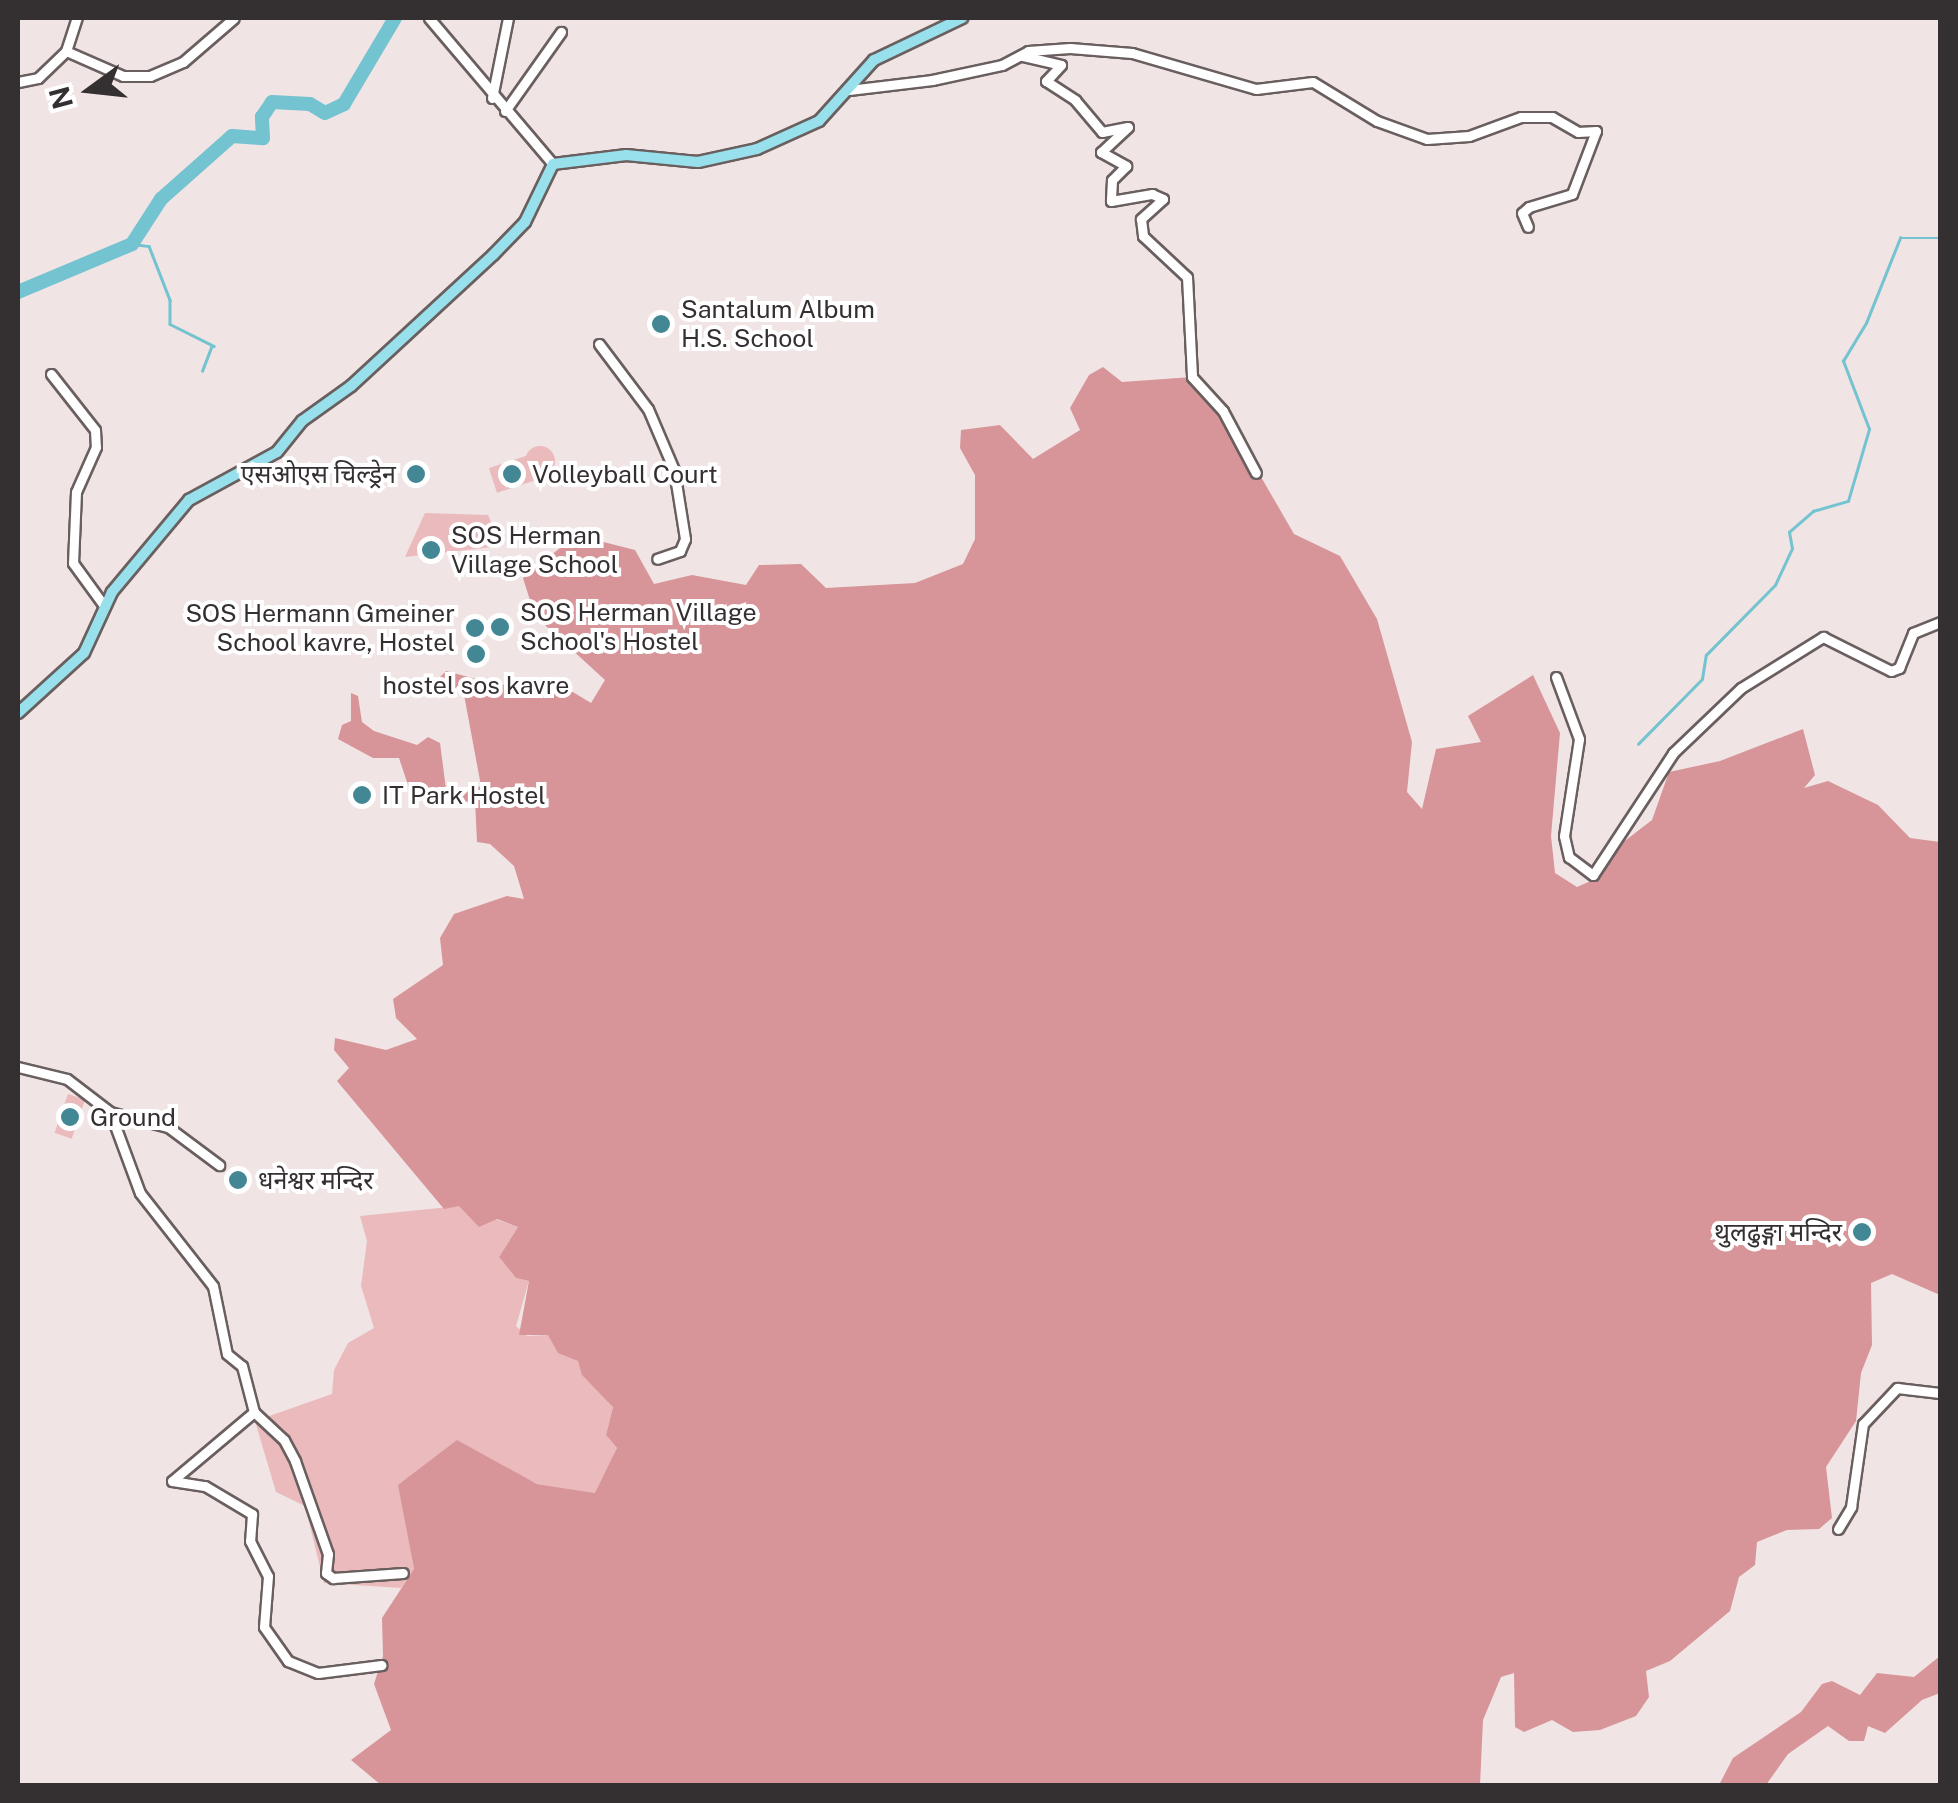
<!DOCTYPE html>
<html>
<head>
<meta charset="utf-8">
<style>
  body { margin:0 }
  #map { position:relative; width:1958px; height:1803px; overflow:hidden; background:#f1e4e4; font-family:"Public Sans","Noto Sans Devanagari",sans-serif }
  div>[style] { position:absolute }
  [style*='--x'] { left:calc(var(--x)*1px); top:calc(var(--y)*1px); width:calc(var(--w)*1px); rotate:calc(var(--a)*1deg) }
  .green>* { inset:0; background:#eababd; transform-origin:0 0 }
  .round { border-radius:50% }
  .forest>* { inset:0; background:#d79599 }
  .stream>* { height:2.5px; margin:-1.25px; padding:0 1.25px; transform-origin:1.25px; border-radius:1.25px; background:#73c3d0 }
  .river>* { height:14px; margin:-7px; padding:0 7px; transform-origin:7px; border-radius:7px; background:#73c3d0 }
  .roads { filter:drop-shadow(2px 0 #6a5f5f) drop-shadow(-2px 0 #6a5f5f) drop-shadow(0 2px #6a5f5f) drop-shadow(0 -2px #6a5f5f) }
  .minor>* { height:9px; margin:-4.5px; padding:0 4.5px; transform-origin:4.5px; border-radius:4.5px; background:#fff }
  .major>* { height:10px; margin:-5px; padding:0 5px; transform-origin:5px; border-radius:5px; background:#98e0eb }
  .dots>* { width:28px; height:28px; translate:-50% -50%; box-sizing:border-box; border:5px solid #fff; border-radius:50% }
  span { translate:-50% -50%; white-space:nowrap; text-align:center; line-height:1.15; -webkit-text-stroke:8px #fff; paint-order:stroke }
  .poi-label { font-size:25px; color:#342f30 }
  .left { translate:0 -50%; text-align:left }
  .right { translate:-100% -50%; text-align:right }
  .frame { position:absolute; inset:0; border:20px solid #342f30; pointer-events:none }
  .north { position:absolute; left:40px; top:40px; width:100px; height:100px; -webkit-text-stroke:8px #fff; paint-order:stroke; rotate:255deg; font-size:28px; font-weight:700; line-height:40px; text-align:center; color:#342f30 }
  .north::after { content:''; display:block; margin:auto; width:35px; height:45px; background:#342f30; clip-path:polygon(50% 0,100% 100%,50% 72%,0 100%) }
</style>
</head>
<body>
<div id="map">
  <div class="green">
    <div class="round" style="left:525px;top:446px;width:30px;height:30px"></div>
    <div style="left:526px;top:456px;width:26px;height:39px;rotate:72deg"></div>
    <div style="clip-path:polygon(425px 513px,488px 515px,501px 546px,405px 557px)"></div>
    <div style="left:68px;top:1094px;width:18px;height:41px;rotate:19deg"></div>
    <div style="clip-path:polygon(459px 1206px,518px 1227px,499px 1257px,516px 1278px,529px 1281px,516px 1326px,527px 1336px,548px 1335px,578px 1361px,613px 1407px,606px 1435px,617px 1448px,603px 1486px,595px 1493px,537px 1484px,513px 1472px,399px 1485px,414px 1570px,401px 1588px,324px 1583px,305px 1506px,276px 1492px,255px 1421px,332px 1394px,334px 1370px,348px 1343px,374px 1328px,361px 1286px,367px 1241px,360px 1216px)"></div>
  </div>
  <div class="forest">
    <div style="clip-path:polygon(1103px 367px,1122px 382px,1192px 377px,1223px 411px,1294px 534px,1340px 556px,1377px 619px,1412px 742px,1407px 792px,1422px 809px,1436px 749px,1481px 742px,1468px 716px,1533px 675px,1560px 733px,1551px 836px,1555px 873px,1577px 887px,1593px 880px,1613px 850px,1652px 820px,1669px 772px,1720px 761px,1803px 729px,1815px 775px,1804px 788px,1828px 781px,1878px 805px,1910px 838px,1940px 842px,1940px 1295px,1892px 1274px,1871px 1283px,1872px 1345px,1861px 1373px,1856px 1421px,1826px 1467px,1832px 1518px,1819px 1529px,1787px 1530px,1757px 1542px,1755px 1565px,1739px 1577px,1730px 1611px,1670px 1661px,1646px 1671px,1649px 1697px,1636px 1716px,1600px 1730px,1573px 1732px,1552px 1720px,1524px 1732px,1515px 1727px,1514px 1673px,1501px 1677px,1483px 1720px,1480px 1785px,381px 1785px,351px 1760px,391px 1730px,374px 1684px,383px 1656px,382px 1618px,414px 1569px,398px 1485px,457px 1440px,537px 1484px,595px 1493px,617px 1448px,606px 1435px,613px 1407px,582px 1375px,578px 1361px,558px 1353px,548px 1335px,519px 1335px,529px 1281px,516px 1278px,499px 1257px,518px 1227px,497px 1219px,479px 1227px,459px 1206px,444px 1209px,337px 1081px,349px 1068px,334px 1050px,335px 1038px,386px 1050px,417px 1039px,396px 1018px,393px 999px,443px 965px,440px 938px,454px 914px,507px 896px,524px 899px,514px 866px,490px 844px,477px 842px,475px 800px,434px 808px,409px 788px,399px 758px,373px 758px,338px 739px,342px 725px,351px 721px,351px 693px,358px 696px,362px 722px,374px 731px,417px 745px,428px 737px,440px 743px,446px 789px,460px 794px,481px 786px,462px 684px,450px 691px,437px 680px,446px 671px,498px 685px,553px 680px,591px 703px,605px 680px,535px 616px,523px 578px,576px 535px,635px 550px,654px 584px,692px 575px,746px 585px,759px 565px,801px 564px,826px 588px,915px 583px,963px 564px,975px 539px,975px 475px,960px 448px,961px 430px,1000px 425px,1033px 459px,1080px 430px,1070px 408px,1089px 375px)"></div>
    <div style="clip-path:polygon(1940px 1656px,1940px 1693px,1922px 1700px,1885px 1733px,1868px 1726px,1864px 1741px,1849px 1741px,1828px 1726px,1788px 1754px,1766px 1785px,1719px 1785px,1733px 1758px,1801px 1712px,1822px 1684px,1832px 1681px,1860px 1695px,1877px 1673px,1914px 1677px)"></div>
  </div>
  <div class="stream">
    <div style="--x:132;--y:244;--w:17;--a:7"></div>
    <div style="--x:149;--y:246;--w:58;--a:68.7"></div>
    <div style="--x:170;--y:300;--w:24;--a:90"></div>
    <div style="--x:170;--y:324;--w:49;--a:26.6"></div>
    <div style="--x:202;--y:371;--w:26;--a:-69"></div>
    <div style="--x:1638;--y:744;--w:91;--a:-45.4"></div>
    <div style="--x:1702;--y:679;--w:24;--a:-81"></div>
    <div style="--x:1706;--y:655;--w:98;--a:-45.4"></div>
    <div style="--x:1775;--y:585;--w:40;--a:-65"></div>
    <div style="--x:1792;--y:549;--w:17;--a:-100"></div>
    <div style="--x:1789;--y:532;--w:32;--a:-41"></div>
    <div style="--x:1813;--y:511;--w:36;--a:-16"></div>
    <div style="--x:1848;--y:501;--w:75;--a:-73.7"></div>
    <div style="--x:1869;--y:429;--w:73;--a:-110.9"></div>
    <div style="--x:1843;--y:361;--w:44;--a:-58.8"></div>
    <div style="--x:1866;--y:323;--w:92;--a:-68.2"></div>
    <div style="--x:1900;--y:238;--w:40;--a:0"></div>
  </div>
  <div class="river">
    <div style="--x:18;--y:292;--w:124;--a:-22.8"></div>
    <div style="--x:132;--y:244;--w:54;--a:-57.2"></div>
    <div style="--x:161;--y:199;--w:95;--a:-41.6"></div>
    <div style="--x:232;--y:136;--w:31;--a:4"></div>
    <div style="--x:263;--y:138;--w:21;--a:-93"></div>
    <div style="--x:262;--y:117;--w:18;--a:-56"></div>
    <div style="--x:272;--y:102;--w:38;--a:3"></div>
    <div style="--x:310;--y:104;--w:17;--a:31"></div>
    <div style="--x:325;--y:113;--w:21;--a:-25"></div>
    <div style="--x:344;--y:104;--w:100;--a:-59.3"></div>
  </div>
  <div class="roads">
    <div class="minor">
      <div style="--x:429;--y:18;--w:192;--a:49.7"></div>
      <div style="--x:66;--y:51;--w:35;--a:-72"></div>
      <div style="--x:1023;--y:56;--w:39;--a:13"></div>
      <div style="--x:1061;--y:65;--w:22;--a:133"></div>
      <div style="--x:1046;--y:81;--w:35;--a:33"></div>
      <div style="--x:1075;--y:100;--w:42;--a:49.8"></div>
      <div style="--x:1102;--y:132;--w:26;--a:-11"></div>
      <div style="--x:1128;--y:127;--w:37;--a:137"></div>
      <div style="--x:1101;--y:152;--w:29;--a:29"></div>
      <div style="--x:1126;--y:166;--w:20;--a:135"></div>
      <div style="--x:1112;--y:180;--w:21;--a:93"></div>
      <div style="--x:1111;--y:201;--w:42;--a:-9.7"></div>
      <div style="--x:1152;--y:194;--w:12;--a:24"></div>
      <div style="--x:1163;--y:199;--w:30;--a:138"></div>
      <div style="--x:1141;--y:219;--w:17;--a:83"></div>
      <div style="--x:1143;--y:236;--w:60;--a:43"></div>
      <div style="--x:1187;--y:277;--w:100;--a:87.1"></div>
      <div style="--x:1192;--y:377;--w:46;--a:47.6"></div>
      <div style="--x:1223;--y:411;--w:70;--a:62"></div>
      <div style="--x:18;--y:82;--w:20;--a:-11"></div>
      <div style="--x:38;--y:78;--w:39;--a:-44"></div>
      <div style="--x:66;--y:51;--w:62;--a:23.7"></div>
      <div style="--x:123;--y:76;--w:27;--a:0"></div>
      <div style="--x:150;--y:76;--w:36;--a:-23"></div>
      <div style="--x:183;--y:62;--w:67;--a:-40.8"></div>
      <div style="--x:849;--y:90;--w:84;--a:-6.9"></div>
      <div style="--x:932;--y:80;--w:72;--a:-12.1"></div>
      <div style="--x:1002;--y:65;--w:30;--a:-28"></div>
      <div style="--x:1028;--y:51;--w:42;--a:-4.1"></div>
      <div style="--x:1070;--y:48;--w:62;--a:4.6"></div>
      <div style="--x:1132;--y:53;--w:129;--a:16.2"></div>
      <div style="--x:1256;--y:89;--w:57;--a:-7"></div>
      <div style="--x:1313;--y:82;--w:75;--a:31.4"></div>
      <div style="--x:1377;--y:121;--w:53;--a:19.8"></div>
      <div style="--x:1427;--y:139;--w:42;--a:-4.1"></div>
      <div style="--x:1469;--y:136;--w:55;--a:-20.1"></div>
      <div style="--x:1521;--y:117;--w:31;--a:0"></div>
      <div style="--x:1552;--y:117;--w:30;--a:30"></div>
      <div style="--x:1578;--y:132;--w:18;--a:-3"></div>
      <div style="--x:1596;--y:131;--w:67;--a:110.9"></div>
      <div style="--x:1572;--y:194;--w:45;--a:163.2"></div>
      <div style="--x:1529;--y:207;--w:9;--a:139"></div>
      <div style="--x:1522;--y:213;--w:15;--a:67"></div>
      <div style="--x:492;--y:98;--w:82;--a:-78.7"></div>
      <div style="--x:505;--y:111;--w:97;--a:-54.7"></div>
      <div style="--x:599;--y:344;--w:81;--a:53"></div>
      <div style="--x:648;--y:409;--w:66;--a:66.9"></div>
      <div style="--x:674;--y:470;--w:70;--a:80.9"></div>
      <div style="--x:685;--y:539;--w:13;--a:113"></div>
      <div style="--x:680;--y:551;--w:24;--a:161"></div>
      <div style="--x:51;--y:374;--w:71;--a:51.8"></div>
      <div style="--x:95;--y:430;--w:17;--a:87"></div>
      <div style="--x:96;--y:447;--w:49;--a:114"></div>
      <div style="--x:76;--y:492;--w:71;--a:92.4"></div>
      <div style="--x:73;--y:563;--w:54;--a:54"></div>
      <div style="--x:1556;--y:677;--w:66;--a:69.6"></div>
      <div style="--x:1579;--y:739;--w:98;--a:98.8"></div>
      <div style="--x:1564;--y:836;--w:22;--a:77"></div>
      <div style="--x:1569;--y:857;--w:30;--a:37"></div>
      <div style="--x:1593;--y:875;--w:146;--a:-56.7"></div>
      <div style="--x:1673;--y:753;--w:94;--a:-43.7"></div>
      <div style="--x:1741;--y:688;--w:97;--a:-31.9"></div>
      <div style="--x:1823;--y:637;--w:76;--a:26.6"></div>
      <div style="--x:1891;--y:671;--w:9;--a:-21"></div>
      <div style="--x:1899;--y:668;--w:38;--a:-68"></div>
      <div style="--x:1913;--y:633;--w:29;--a:-22"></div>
      <div style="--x:18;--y:1067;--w:50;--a:13.8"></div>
      <div style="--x:67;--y:1079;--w:54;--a:37.5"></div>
      <div style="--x:110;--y:1112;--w:60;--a:14.5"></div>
      <div style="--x:168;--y:1127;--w:64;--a:36.7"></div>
      <div style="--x:110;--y:1112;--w:86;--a:69.7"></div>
      <div style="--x:140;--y:1193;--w:118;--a:51.9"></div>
      <div style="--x:213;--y:1286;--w:69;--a:78.4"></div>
      <div style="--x:227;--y:1354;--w:19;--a:39"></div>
      <div style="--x:242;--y:1366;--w:48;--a:75.4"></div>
      <div style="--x:254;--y:1412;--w:41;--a:43"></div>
      <div style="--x:284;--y:1440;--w:24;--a:62"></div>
      <div style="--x:295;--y:1461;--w:99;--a:70.5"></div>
      <div style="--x:328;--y:1554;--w:19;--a:96"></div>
      <div style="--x:326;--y:1573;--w:9;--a:36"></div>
      <div style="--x:333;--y:1578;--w:70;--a:-4.1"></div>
      <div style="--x:254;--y:1412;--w:107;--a:139.9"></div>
      <div style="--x:172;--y:1481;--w:33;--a:9"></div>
      <div style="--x:205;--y:1486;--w:55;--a:30.8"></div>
      <div style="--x:252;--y:1514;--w:27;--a:94"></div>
      <div style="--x:250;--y:1541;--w:39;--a:63"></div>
      <div style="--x:268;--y:1576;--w:51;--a:94.5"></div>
      <div style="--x:264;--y:1627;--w:42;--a:54.8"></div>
      <div style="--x:288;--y:1661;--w:32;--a:22"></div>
      <div style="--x:318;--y:1673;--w:64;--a:-7.2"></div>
      <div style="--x:1838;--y:1529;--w:26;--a:-59"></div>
      <div style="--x:1851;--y:1507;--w:84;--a:-81.8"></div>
      <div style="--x:1863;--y:1424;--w:50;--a:-46.6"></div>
      <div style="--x:1897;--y:1388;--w:43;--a:6.6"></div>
    </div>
    <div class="major">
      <div style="--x:18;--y:713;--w:89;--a:-42.3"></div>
      <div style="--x:84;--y:653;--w:67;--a:-65.3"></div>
      <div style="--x:112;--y:592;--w:120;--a:-50.1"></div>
      <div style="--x:189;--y:500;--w:100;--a:-28.6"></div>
      <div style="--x:277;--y:452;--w:40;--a:-51"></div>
      <div style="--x:302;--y:421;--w:60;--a:-35.5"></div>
      <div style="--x:351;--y:386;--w:193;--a:-42.7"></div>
      <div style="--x:493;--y:255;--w:46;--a:-45.9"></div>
      <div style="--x:525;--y:222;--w:64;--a:-64.2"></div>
      <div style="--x:553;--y:164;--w:74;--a:-7"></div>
      <div style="--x:626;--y:155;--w:72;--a:5.6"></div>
      <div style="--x:698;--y:162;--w:60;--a:-12.4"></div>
      <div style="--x:757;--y:149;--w:68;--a:-24.3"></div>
      <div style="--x:819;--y:121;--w:82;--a:-48"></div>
      <div style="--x:874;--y:60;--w:98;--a:-25.5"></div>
    </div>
  </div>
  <div class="dots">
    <div style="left:661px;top:324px;background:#428793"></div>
    <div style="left:416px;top:474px;background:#428793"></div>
    <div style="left:512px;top:474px;background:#428793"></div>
    <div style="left:431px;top:550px;background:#428793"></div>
    <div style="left:500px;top:627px;background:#428793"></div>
    <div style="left:475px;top:628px;background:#428793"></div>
    <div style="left:476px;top:654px;background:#428793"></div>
    <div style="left:362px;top:795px;background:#428793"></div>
    <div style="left:70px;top:1117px;background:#428793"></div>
    <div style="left:238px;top:1180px;background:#428793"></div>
    <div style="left:1862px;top:1232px;background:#428793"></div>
  </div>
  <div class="poi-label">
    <span class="left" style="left:681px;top:324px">Santalum Album<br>H.S. School</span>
    <span class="right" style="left:396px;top:474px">एसओएस चिल्ड्रेन</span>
    <span class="left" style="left:532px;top:474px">Volleyball Court</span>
    <span class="left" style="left:451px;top:550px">SOS Herman<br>Village School</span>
    <span class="left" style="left:520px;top:627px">SOS Herman Village<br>School's Hostel</span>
    <span class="right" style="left:455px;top:628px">SOS Hermann Gmeiner<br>School kavre, Hostel</span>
    <span style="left:476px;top:685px">hostel sos kavre</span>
    <span class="left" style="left:382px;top:795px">IT Park Hostel</span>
    <span class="left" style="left:90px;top:1117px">Ground</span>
    <span class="left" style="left:258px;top:1180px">धनेश्वर मन्दिर</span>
    <span class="right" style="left:1842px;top:1232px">थुलढुङ्गा मन्दिर</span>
  </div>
  <div class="frame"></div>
  <div class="north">N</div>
</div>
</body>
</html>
